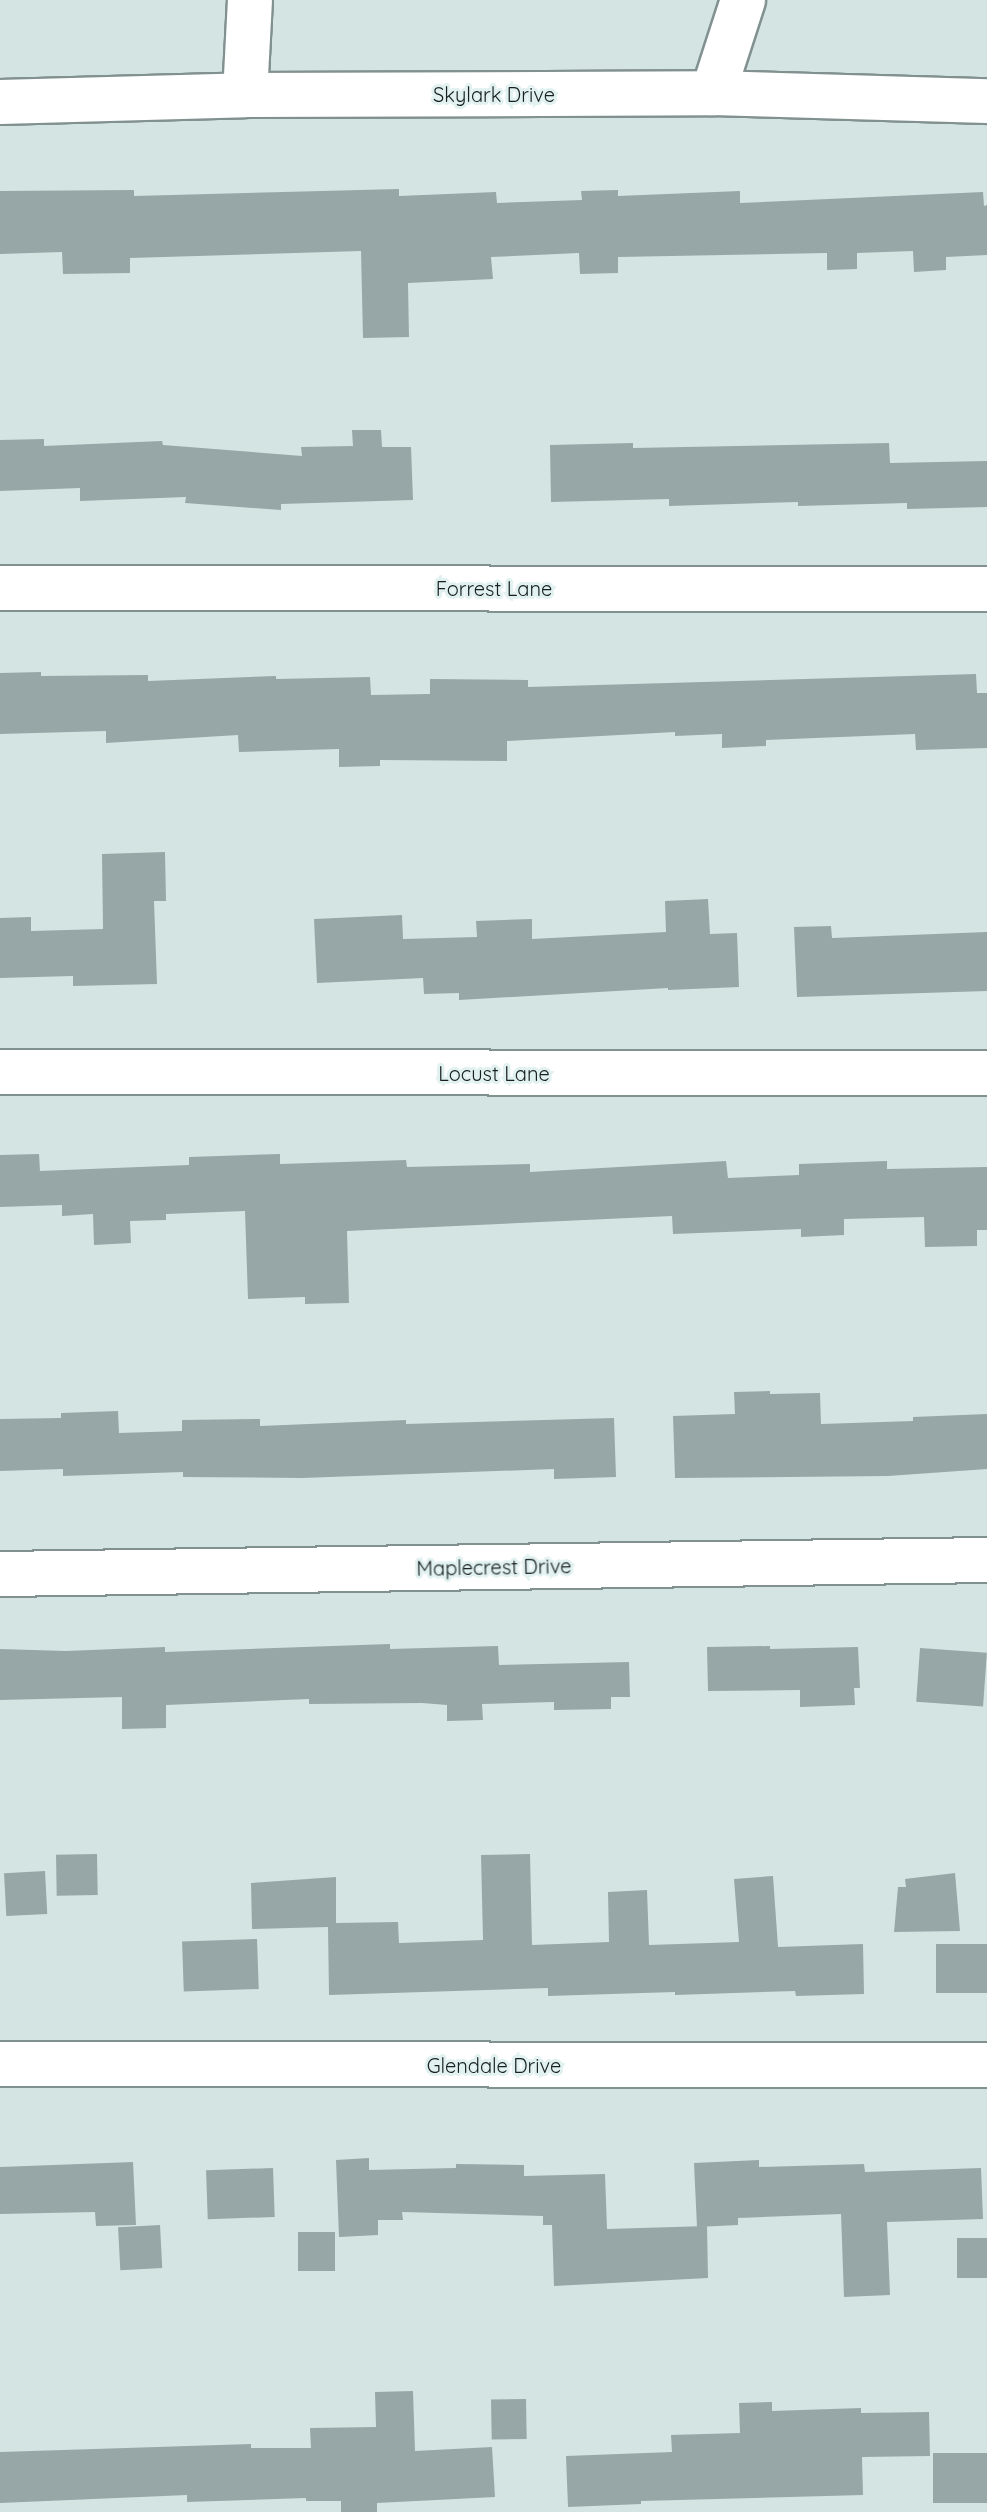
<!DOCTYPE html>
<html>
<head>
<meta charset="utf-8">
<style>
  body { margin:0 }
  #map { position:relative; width:987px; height:2512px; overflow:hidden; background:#d3e4e3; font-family:Quicksand,sans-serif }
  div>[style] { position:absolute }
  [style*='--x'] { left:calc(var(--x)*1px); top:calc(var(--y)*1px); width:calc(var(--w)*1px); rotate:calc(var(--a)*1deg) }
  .building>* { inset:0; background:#97a7a7; transform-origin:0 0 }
  .roads { filter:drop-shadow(2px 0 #819190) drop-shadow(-2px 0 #819190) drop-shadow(0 2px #819190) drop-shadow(0 -2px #819190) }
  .minor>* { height:44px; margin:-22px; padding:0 22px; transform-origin:22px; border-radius:22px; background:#fff }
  span { translate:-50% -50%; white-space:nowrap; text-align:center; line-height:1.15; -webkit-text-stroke:6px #e0f1f0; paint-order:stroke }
  .street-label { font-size:20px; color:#181f1e }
</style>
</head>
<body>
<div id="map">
  <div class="building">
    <div style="clip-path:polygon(399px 189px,399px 196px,496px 192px,497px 203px,582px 200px,581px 191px,618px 190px,618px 196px,740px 191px,740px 203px,983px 192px,984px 206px,987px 205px,987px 255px,946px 257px,946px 270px,914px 272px,913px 251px,857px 253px,857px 269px,827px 270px,827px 253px,618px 257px,618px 273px,580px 274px,579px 253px,491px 257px,493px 279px,408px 283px,409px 337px,363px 338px,361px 251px,130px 258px,130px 273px,63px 274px,62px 252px,0 254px,0 191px,134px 190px,134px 196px)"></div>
    <div style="clip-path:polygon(352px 430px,381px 430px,382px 447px,411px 447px,413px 500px,281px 504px,281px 510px,185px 503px,186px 497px,80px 501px,80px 488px,0 491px,0 440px,44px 439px,44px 446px,162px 441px,163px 445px,302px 456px,301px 447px,353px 446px)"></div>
    <div style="clip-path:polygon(633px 443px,633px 448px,889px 443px,890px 463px,987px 461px,987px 507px,907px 509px,907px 503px,798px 506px,798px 502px,669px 506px,669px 499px,551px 502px,550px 445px)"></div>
    <div style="clip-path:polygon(41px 672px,41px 676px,148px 675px,148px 681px,276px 676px,276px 679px,370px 677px,371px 695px,430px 694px,430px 679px,528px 680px,528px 687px,976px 674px,977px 693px,987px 693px,987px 748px,916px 750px,915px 734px,766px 740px,766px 746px,722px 748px,722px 734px,675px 736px,675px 732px,507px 741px,507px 761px,380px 760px,380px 766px,339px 767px,339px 749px,239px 752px,238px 735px,106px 743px,106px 731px,0 734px,0 673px)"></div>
    <div style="clip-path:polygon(165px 852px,166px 901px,154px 901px,157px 984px,73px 986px,73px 976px,0 978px,0 918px,31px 917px,31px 931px,103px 929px,102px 854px)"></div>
    <div style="clip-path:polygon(708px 899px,710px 934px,737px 933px,739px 987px,668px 990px,668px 988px,459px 1000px,459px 993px,424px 994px,423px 978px,317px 983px,314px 919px,402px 915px,403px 939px,477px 937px,476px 921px,532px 919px,532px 939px,666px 932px,665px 901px)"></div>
    <div style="clip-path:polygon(831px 926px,832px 938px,987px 932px,987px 991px,797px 997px,794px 927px)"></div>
    <div style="clip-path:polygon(39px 1154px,40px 1171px,189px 1165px,189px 1157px,280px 1154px,280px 1164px,406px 1160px,407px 1167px,530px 1164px,530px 1172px,726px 1161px,728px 1178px,799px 1175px,799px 1164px,887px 1161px,887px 1169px,987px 1167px,987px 1230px,977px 1230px,977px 1246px,925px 1247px,924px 1217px,844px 1219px,844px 1235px,801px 1237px,801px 1229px,673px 1234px,672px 1216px,347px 1231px,349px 1303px,305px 1304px,305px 1297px,248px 1299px,245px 1211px,166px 1214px,166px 1220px,130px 1221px,131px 1243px,94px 1245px,93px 1214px,62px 1216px,62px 1205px,0 1207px,0 1155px)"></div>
    <div style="clip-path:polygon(770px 1391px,770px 1394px,820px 1393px,821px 1424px,913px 1421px,913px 1417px,987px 1414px,987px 1469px,888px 1476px,675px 1478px,673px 1416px,735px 1414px,734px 1392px)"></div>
    <div style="clip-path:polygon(118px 1411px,119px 1433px,182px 1431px,182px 1420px,260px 1419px,260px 1426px,406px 1420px,406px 1424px,614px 1418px,616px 1477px,554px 1479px,554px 1469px,302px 1478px,183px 1477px,183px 1472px,63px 1476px,63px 1469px,0 1471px,0 1419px,61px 1418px,61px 1413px)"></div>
    <div style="clip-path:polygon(390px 1644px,390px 1649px,498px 1646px,499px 1665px,629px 1662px,630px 1697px,611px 1697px,611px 1709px,554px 1710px,554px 1702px,482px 1704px,483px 1720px,447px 1721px,447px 1705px,422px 1703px,309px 1704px,309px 1699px,166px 1705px,166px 1728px,122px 1729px,122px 1697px,0 1700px,0 1649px,66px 1651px,165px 1647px,165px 1652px)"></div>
    <div style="clip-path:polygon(770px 1646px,770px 1649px,858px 1647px,860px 1688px,854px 1688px,855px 1705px,800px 1707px,800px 1690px,708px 1691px,707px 1647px)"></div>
    <div style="left:920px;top:1648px;width:67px;height:54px;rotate:4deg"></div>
    <div style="left:97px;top:1854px;width:41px;height:41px;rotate:89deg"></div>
    <div style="clip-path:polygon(530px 1854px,532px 1945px,609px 1942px,608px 1892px,647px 1890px,649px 1945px,739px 1942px,734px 1879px,773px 1876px,778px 1947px,863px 1944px,864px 1994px,796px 1996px,795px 1991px,675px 1995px,675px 1992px,548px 1996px,548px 1988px,329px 1995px,328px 1927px,252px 1929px,251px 1883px,336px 1877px,336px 1923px,398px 1922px,399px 1943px,483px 1940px,481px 1855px)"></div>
    <div style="left:45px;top:1871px;width:43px;height:41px;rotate:87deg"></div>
    <div style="clip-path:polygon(955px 1873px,960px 1931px,894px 1932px,898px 1887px,906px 1887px,905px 1879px)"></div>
    <div style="left:257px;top:1939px;width:50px;height:75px;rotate:88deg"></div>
    <div style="left:987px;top:1944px;width:49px;height:51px;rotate:90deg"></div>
    <div style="clip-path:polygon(369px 2158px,369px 2170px,456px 2168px,456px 2164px,524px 2165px,524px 2176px,605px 2174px,607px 2229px,707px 2226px,708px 2278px,554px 2286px,552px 2225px,543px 2225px,543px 2216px,402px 2212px,403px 2220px,378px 2220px,378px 2235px,339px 2237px,336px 2160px)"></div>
    <div style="clip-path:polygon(759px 2160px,759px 2167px,864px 2164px,865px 2172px,981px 2168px,983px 2219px,887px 2222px,890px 2295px,844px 2297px,841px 2214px,738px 2218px,738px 2225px,697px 2227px,694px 2163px)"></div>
    <div style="clip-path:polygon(133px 2162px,136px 2225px,96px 2226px,95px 2212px,0 2214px,0 2167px)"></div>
    <div style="left:273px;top:2168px;width:49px;height:67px;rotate:88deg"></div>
    <div style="left:160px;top:2225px;width:43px;height:42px;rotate:87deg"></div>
    <div style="left:335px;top:2232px;width:39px;height:37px;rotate:90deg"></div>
    <div style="left:957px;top:2238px;width:30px;height:40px"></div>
    <div style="clip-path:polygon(413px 2391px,415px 2451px,492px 2447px,495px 2497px,377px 2503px,377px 2512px,341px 2512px,341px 2501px,306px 2501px,306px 2498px,187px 2502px,187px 2495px,0 2503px,0 2452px,251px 2444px,251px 2448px,311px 2448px,310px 2428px,376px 2427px,375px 2392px)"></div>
    <div style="left:526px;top:2399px;width:40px;height:35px;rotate:89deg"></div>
    <div style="clip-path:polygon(772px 2402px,772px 2411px,861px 2408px,861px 2413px,929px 2412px,930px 2456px,862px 2457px,863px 2495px,641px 2501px,641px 2504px,568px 2507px,566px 2456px,672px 2452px,671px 2435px,740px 2433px,739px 2403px)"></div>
    <div style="left:987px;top:2453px;width:50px;height:54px;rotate:90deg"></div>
  </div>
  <div class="roads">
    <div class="minor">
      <div style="--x:713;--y:93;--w:98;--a:-72.1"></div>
      <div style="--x:245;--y:95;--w:95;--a:-87"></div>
      <div style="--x:0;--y:102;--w:245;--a:-1.6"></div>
      <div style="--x:245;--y:95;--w:468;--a:-0.2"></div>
      <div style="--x:713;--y:93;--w:274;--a:1.7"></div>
      <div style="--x:0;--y:588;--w:987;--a:0.06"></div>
      <div style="--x:0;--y:1072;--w:987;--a:0.06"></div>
      <div style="--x:0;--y:1574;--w:987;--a:-0.81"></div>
      <div style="--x:0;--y:2064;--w:987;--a:0.06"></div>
    </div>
  </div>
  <div class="street-label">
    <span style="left:494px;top:94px">Skylark Drive</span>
    <span style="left:494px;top:588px">Forrest Lane</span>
    <span style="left:494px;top:1073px">Locust Lane</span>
    <span style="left:494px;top:1567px;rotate:-1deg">Maplecrest Drive</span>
    <span style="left:494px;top:2065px">Glendale Drive</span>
  </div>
</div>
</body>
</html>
